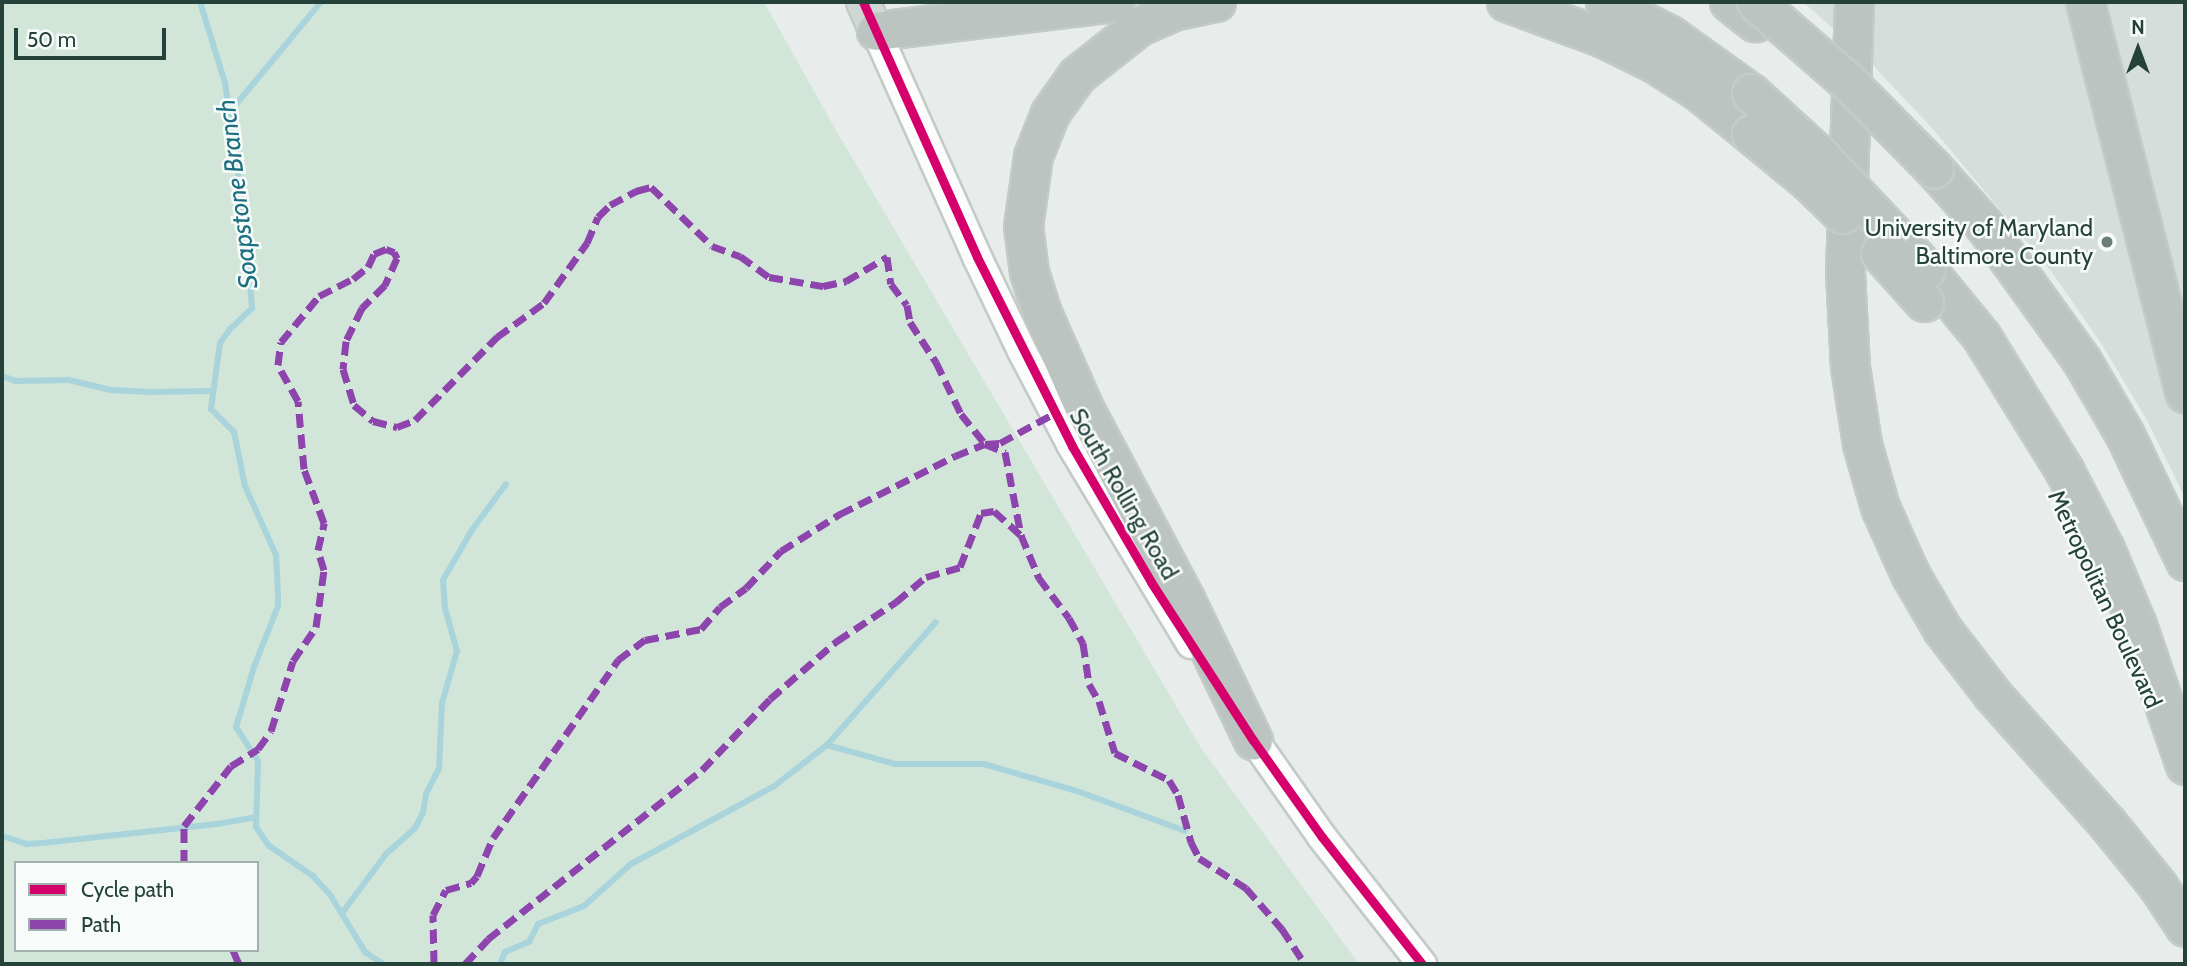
<!DOCTYPE html>
<html>
<head>
<meta charset="utf-8">
<style>
  body { margin:0 }
  #map { position:relative; width:2187px; height:966px; overflow:hidden; background:#e8edeb; font-family:Cabin,sans-serif }
  div>[style] { position:absolute }
  [style*='--x'] { left:calc(var(--x)*1px); top:calc(var(--y)*1px); width:calc(var(--w)*1px); rotate:calc(var(--a)*1deg) }
  .built>* { inset:0; background:#d6dedb }
  .green>* { inset:0; background:#d1e6d8 }
  .stream>* { height:6px; margin:-3px; padding:0 3px; transform-origin:3px; border-radius:3px; background:#a9d4db }
  .roads { filter:drop-shadow(2px 0 #c3cbc8) drop-shadow(-2px 0 #c3cbc8) drop-shadow(0 2px #c3cbc8) drop-shadow(0 -2px #c3cbc8) }
  .secondary>* { height:28px; margin:-14px; padding:0 14px; transform-origin:14px; border-radius:14px; background:#fcfcfc }
  .primary>* { height:32px; margin:-16px; padding:0 16px; transform-origin:16px; border-radius:16px; background:#cfd7d5 }
  .motorway>* { height:37px; margin:-18.5px; padding:0 18.5px; transform-origin:18.5px; border-radius:18.5px; background:#bcc4c2 }
  .bridges { filter:drop-shadow(2px 0 #c3ccc9) drop-shadow(-2px 0 #c3ccc9) drop-shadow(0 2px #c3ccc9) drop-shadow(0 -2px #c3ccc9) }
  .motorway-bridge>* { height:37px; margin:-18.5px; padding:0 18.5px; transform-origin:18.5px; border-radius:18.5px; background:#bcc4c2 }
  .quiet>* { height:7px; margin-top:-3.5px; transform-origin:0; background:repeating-linear-gradient(90deg,#8e44ad 0 14px,transparent 0 21px) }
  .cycleway>* { height:9px; margin:-4.5px; padding:0 4.5px; transform-origin:4.5px; border-radius:4.5px; background:#d6006c }
  .dots>* { width:19px; height:19px; translate:-50% -50%; box-sizing:border-box; border:4px solid #f7fbf9; border-radius:50% }
  span { translate:-50% -50%; white-space:nowrap; text-align:center; line-height:1.15; -webkit-text-stroke:5px #f7fbf9; paint-order:stroke }
  .poi-label { font-size:24px; color:#24423a }
  .right { translate:-100% -50%; text-align:right }
  .street-label { font-size:24px; color:#24423a }
  .water-label { font-size:26px; color:#1c6f80; font-style:italic }
  .frame { position:absolute; inset:0; border:4px solid #24423a; pointer-events:none }
  .legend { position:absolute; left:14px; top:861px; width:245px; height:91px; box-sizing:border-box; background:#f7fbf9; border:2px solid #a3b1ad; margin:0; padding:9px 12px; list-style:none; font-size:21px; color:#24423a }
  .legend li { display:flex; align-items:center; gap:14px; height:35px }
  .legend b { width:35px; border:2px solid #a3b1ad }
  .north { position:absolute; left:2103px; top:14px; width:70px; height:70px; -webkit-text-stroke:5px #f7fbf9; paint-order:stroke; rotate:0deg; font-size:19px; font-weight:700; line-height:28px; text-align:center; color:#24423a }
  .north::after { content:''; display:block; margin:auto; width:24px; height:32px; background:#24423a; clip-path:polygon(50% 0,100% 100%,50% 72%,0 100%) }
  .scale { position:absolute; left:14px; top:28px; width:152px; height:32px; box-sizing:border-box; border:4px solid #24423a; border-top:0; padding-left:9px; font-size:21px; line-height:24px; white-space:nowrap; color:#24423a; -webkit-text-stroke:5px #f7fbf9; paint-order:stroke }
</style>
</head>
<body>
<div id="map">
  <div class="built">
    <div style="clip-path:polygon(1803px 2px,2185px 2px,2185px 498px,2147px 420px,2101px 343px,2051px 271px,1933px 129px,1863px 55px)"></div>
  </div>
  <div class="green">
    <div style="clip-path:polygon(evenodd,2px 2px,764px 2px,837px 132px,1201px 748px,1359px 964px,2px 964px,2px 2px,16px 863px,257px 863px,257px 950px,16px 950px,16px 863px)"></div>
  </div>
  <div class="stream">
    <div style="--x:200;--y:2;--w:85;--a:72.8"></div>
    <div style="--x:225;--y:83;--w:142;--a:81.9"></div>
    <div style="--x:245;--y:224;--w:84;--a:85.2"></div>
    <div style="--x:252;--y:308;--w:30;--a:136"></div>
    <div style="--x:230;--y:329;--w:17;--a:126"></div>
    <div style="--x:220;--y:343;--w:67;--a:97.8"></div>
    <div style="--x:211;--y:409;--w:33;--a:45"></div>
    <div style="--x:234;--y:432;--w:55;--a:78.5"></div>
    <div style="--x:245;--y:486;--w:76;--a:65.8"></div>
    <div style="--x:276;--y:555;--w:39;--a:87"></div>
    <div style="--x:278;--y:594;--w:12;--a:90"></div>
    <div style="--x:278;--y:606;--w:66;--a:111.5"></div>
    <div style="--x:254;--y:667;--w:63;--a:106.7"></div>
    <div style="--x:236;--y:727;--w:40;--a:57.1"></div>
    <div style="--x:258;--y:761;--w:66;--a:91.7"></div>
    <div style="--x:256;--y:827;--w:22;--a:56"></div>
    <div style="--x:268;--y:845;--w:55;--a:34.6"></div>
    <div style="--x:313;--y:876;--w:27;--a:48"></div>
    <div style="--x:331;--y:896;--w:66;--a:58.7"></div>
    <div style="--x:365;--y:952;--w:22;--a:34"></div>
    <div style="--x:228;--y:114;--w:146;--a:-50.3"></div>
    <div style="--x:2;--y:376;--w:15;--a:20"></div>
    <div style="--x:16;--y:381;--w:53;--a:-1.1"></div>
    <div style="--x:69;--y:380;--w:43;--a:13.4"></div>
    <div style="--x:111;--y:390;--w:35;--a:3"></div>
    <div style="--x:146;--y:392;--w:67;--a:-0.9"></div>
    <div style="--x:827;--y:745;--w:71;--a:15.6"></div>
    <div style="--x:895;--y:764;--w:89;--a:0"></div>
    <div style="--x:984;--y:764;--w:97;--a:16.2"></div>
    <div style="--x:1077;--y:791;--w:115;--a:20.3"></div>
    <div style="--x:2;--y:836;--w:25;--a:18"></div>
    <div style="--x:26;--y:844;--w:17;--a:-3"></div>
    <div style="--x:43;--y:843;--w:175;--a:-6.2"></div>
    <div style="--x:217;--y:824;--w:39;--a:-10"></div>
    <div style="--x:342;--y:913;--w:74;--a:-53.3"></div>
    <div style="--x:386;--y:854;--w:39;--a:-42"></div>
    <div style="--x:415;--y:828;--w:17;--a:-62"></div>
    <div style="--x:423;--y:813;--w:19;--a:-81"></div>
    <div style="--x:426;--y:794;--w:29;--a:-63"></div>
    <div style="--x:439;--y:768;--w:65;--a:-87.4"></div>
    <div style="--x:442;--y:703;--w:54;--a:-73.9"></div>
    <div style="--x:457;--y:651;--w:45;--a:-105.6"></div>
    <div style="--x:445;--y:608;--w:28;--a:-94"></div>
    <div style="--x:443;--y:580;--w:58;--a:-59.9"></div>
    <div style="--x:472;--y:530;--w:57;--a:-53.5"></div>
    <div style="--x:500;--y:964;--w:13;--a:-67"></div>
    <div style="--x:505;--y:952;--w:26;--a:-23"></div>
    <div style="--x:529;--y:942;--w:20;--a:-63"></div>
    <div style="--x:538;--y:924;--w:49;--a:-21.4"></div>
    <div style="--x:584;--y:906;--w:63;--a:-41.8"></div>
    <div style="--x:631;--y:864;--w:162;--a:-28.5"></div>
    <div style="--x:773;--y:787;--w:68;--a:-37.9"></div>
    <div style="--x:827;--y:745;--w:164;--a:-48.5"></div>
  </div>
  <div class="roads">
    <div class="secondary">
      <div style="--x:876;--y:31;--w:248;--a:65.9"></div>
      <div style="--x:977;--y:257;--w:104;--a:64.4"></div>
      <div style="--x:1022;--y:351;--w:107;--a:62.2"></div>
      <div style="--x:1072;--y:446;--w:231;--a:59"></div>
      <div style="--x:1242;--y:723;--w:139;--a:54.9"></div>
      <div style="--x:1322;--y:837;--w:162;--a:51.8"></div>
    </div>
    <div class="primary">
      <div style="--x:863;--y:2;--w:32;--a:66"></div>
    </div>
    <div class="motorway">
      <div style="--x:1216;--y:2;--w:44;--a:168.2"></div>
      <div style="--x:1173;--y:11;--w:37;--a:156"></div>
      <div style="--x:1139;--y:26;--w:79;--a:141.7"></div>
      <div style="--x:1077;--y:75;--w:47;--a:125.4"></div>
      <div style="--x:1050;--y:113;--w:46;--a:111.6"></div>
      <div style="--x:1033;--y:156;--w:71;--a:98.1"></div>
      <div style="--x:1023;--y:226;--w:46;--a:82.6"></div>
      <div style="--x:1029;--y:272;--w:43;--a:72.4"></div>
      <div style="--x:1042;--y:313;--w:106;--a:66.1"></div>
      <div style="--x:1085;--y:410;--w:214;--a:62.1"></div>
      <div style="--x:1185;--y:599;--w:157;--a:64.3"></div>
      <div style="--x:1506;--y:2;--w:101;--a:20.2"></div>
      <div style="--x:1601;--y:37;--w:59;--a:26.1"></div>
      <div style="--x:1654;--y:63;--w:52;--a:32.5"></div>
      <div style="--x:1698;--y:91;--w:68;--a:39.1"></div>
      <div style="--x:1605;--y:2;--w:73;--a:26.9"></div>
      <div style="--x:1670;--y:35;--w:100;--a:35.6"></div>
      <div style="--x:1729;--y:2;--w:33;--a:38"></div>
      <div style="--x:1854;--y:2;--w:270;--a:91.9"></div>
      <div style="--x:1845;--y:272;--w:95;--a:87"></div>
      <div style="--x:1850;--y:367;--w:78;--a:81.1"></div>
      <div style="--x:1862;--y:444;--w:66;--a:74.1"></div>
      <div style="--x:1880;--y:507;--w:73;--a:65.9"></div>
      <div style="--x:1910;--y:574;--w:64;--a:59.8"></div>
      <div style="--x:1942;--y:629;--w:82;--a:52.4"></div>
      <div style="--x:1992;--y:694;--w:173;--a:48.3"></div>
      <div style="--x:2107;--y:823;--w:81;--a:51"></div>
      <div style="--x:2158;--y:886;--w:49;--a:56.6"></div>
      <div style="--x:2085;--y:2;--w:404;--a:75.7"></div>
      <div style="--x:876;--y:31;--w:240;--a:-6.9"></div>
      <div style="--x:1934;--y:169;--w:75;--a:48.2"></div>
      <div style="--x:1984;--y:225;--w:168;--a:54.2"></div>
      <div style="--x:2082;--y:361;--w:86;--a:59.8"></div>
      <div style="--x:2125;--y:435;--w:140;--a:64.5"></div>
      <div style="--x:1926;--y:269;--w:87;--a:50.6"></div>
      <div style="--x:1981;--y:336;--w:158;--a:58.2"></div>
      <div style="--x:2064;--y:470;--w:89;--a:62.6"></div>
      <div style="--x:2105;--y:549;--w:82;--a:67.2"></div>
      <div style="--x:2137;--y:625;--w:148;--a:71.1"></div>
    </div>
  </div>
  <div class="bridges">
    <div class="motorway-bridge">
      <div style="--x:1756;--y:2;--w:122;--a:41"></div>
      <div style="--x:1848;--y:82;--w:122;--a:45.3"></div>
      <div style="--x:1751;--y:93;--w:93;--a:42.4"></div>
      <div style="--x:1820;--y:156;--w:155;--a:46.8"></div>
      <div style="--x:1751;--y:134;--w:75;--a:39.6"></div>
      <div style="--x:1809;--y:182;--w:46;--a:44.1"></div>
      <div style="--x:1880;--y:253;--w:66;--a:48.1"></div>
    </div>
  </div>
  <div class="quiet">
    <div style="--x:184;--y:863;--w:37;--a:-90"></div>
    <div style="--x:184;--y:826;--w:76;--a:-51.9"></div>
    <div style="--x:231;--y:766;--w:32;--a:-32"></div>
    <div style="--x:258;--y:749;--w:22;--a:-54"></div>
    <div style="--x:271;--y:731;--w:73;--a:-72.6"></div>
    <div style="--x:293;--y:661;--w:41;--a:-55.9"></div>
    <div style="--x:316;--y:627;--w:58;--a:-82"></div>
    <div style="--x:324;--y:570;--w:21;--a:-107"></div>
    <div style="--x:318;--y:550;--w:28;--a:-77"></div>
    <div style="--x:324;--y:523;--w:58;--a:-110.3"></div>
    <div style="--x:304;--y:469;--w:68;--a:-95"></div>
    <div style="--x:298;--y:401;--w:41;--a:-119.1"></div>
    <div style="--x:278;--y:365;--w:23;--a:-83"></div>
    <div style="--x:281;--y:342;--w:60;--a:-50.4"></div>
    <div style="--x:319;--y:296;--w:38;--a:-27"></div>
    <div style="--x:353;--y:279;--w:19;--a:-39"></div>
    <div style="--x:368;--y:267;--w:14;--a:-65"></div>
    <div style="--x:374;--y:254;--w:13;--a:-23"></div>
    <div style="--x:386;--y:249;--w:9;--a:21"></div>
    <div style="--x:394;--y:252;--w:7;--a:63"></div>
    <div style="--x:397;--y:258;--w:30;--a:114"></div>
    <div style="--x:385;--y:285;--w:33;--a:135"></div>
    <div style="--x:362;--y:308;--w:37;--a:116"></div>
    <div style="--x:346;--y:341;--w:28;--a:96"></div>
    <div style="--x:343;--y:369;--w:38;--a:73"></div>
    <div style="--x:354;--y:405;--w:25;--a:40"></div>
    <div style="--x:373;--y:421;--w:25;--a:14"></div>
    <div style="--x:397;--y:427;--w:19;--a:-21"></div>
    <div style="--x:415;--y:420;--w:117;--a:-45.3"></div>
    <div style="--x:497;--y:337;--w:58;--a:-35.9"></div>
    <div style="--x:544;--y:303;--w:74;--a:-54.4"></div>
    <div style="--x:587;--y:243;--w:28;--a:-67"></div>
    <div style="--x:598;--y:217;--w:17;--a:-45"></div>
    <div style="--x:610;--y:205;--w:30;--a:-28"></div>
    <div style="--x:636;--y:191;--w:16;--a:-15"></div>
    <div style="--x:651;--y:187;--w:85;--a:44"></div>
    <div style="--x:712;--y:246;--w:30;--a:20"></div>
    <div style="--x:740;--y:256;--w:36;--a:36"></div>
    <div style="--x:769;--y:277;--w:55;--a:9.5"></div>
    <div style="--x:823;--y:286;--w:24;--a:-12"></div>
    <div style="--x:846;--y:281;--w:48;--a:-30.3"></div>
    <div style="--x:887;--y:257;--w:27;--a:82"></div>
    <div style="--x:891;--y:284;--w:26;--a:53"></div>
    <div style="--x:907;--y:305;--w:17;--a:80"></div>
    <div style="--x:910;--y:322;--w:48;--a:57"></div>
    <div style="--x:936;--y:362;--w:58;--a:64.3"></div>
    <div style="--x:961;--y:414;--w:38;--a:51"></div>
    <div style="--x:985;--y:444;--w:22;--a:22"></div>
    <div style="--x:1005;--y:452;--w:85;--a:79.1"></div>
    <div style="--x:1021;--y:535;--w:47;--a:67.3"></div>
    <div style="--x:1039;--y:578;--w:50;--a:53.1"></div>
    <div style="--x:1069;--y:618;--w:29;--a:61"></div>
    <div style="--x:1083;--y:643;--w:41;--a:81.7"></div>
    <div style="--x:1089;--y:684;--w:20;--a:60"></div>
    <div style="--x:1099;--y:701;--w:54;--a:72.9"></div>
    <div style="--x:1115;--y:753;--w:60;--a:26.6"></div>
    <div style="--x:1169;--y:780;--w:17;--a:59"></div>
    <div style="--x:1178;--y:795;--w:49;--a:74.5"></div>
    <div style="--x:1191;--y:842;--w:18;--a:63"></div>
    <div style="--x:1199;--y:858;--w:56;--a:32.6"></div>
    <div style="--x:1246;--y:888;--w:55;--a:48.7"></div>
    <div style="--x:1282;--y:929;--w:42;--a:56.7"></div>
    <div style="--x:233;--y:950;--w:15;--a:67"></div>
    <div style="--x:434;--y:964;--w:49;--a:-91.2"></div>
    <div style="--x:433;--y:915;--w:28;--a:-63"></div>
    <div style="--x:446;--y:890;--w:26;--a:-16"></div>
    <div style="--x:471;--y:883;--w:9;--a:-49"></div>
    <div style="--x:477;--y:876;--w:41;--a:-67.2"></div>
    <div style="--x:493;--y:838;--w:218;--a:-54.9"></div>
    <div style="--x:618;--y:660;--w:34;--a:-37"></div>
    <div style="--x:645;--y:640;--w:57;--a:-11.1"></div>
    <div style="--x:701;--y:629;--w:29;--a:-49"></div>
    <div style="--x:720;--y:607;--w:32;--a:-36"></div>
    <div style="--x:746;--y:588;--w:51;--a:-46.6"></div>
    <div style="--x:781;--y:551;--w:70;--a:-32.1"></div>
    <div style="--x:840;--y:514;--w:129;--a:-26.8"></div>
    <div style="--x:955;--y:456;--w:32;--a:-22"></div>
    <div style="--x:985;--y:444;--w:15;--a:-4"></div>
    <div style="--x:1000;--y:443;--w:63;--a:-28.6"></div>
    <div style="--x:465;--y:964;--w:34;--a:-47"></div>
    <div style="--x:488;--y:939;--w:273;--a:-38.3"></div>
    <div style="--x:702;--y:770;--w:98;--a:-46.2"></div>
    <div style="--x:770;--y:699;--w:89;--a:-40.9"></div>
    <div style="--x:837;--y:641;--w:71;--a:-33.5"></div>
    <div style="--x:896;--y:602;--w:39;--a:-40"></div>
    <div style="--x:926;--y:577;--w:35;--a:-16"></div>
    <div style="--x:960;--y:567;--w:58;--a:-68.7"></div>
    <div style="--x:981;--y:513;--w:13;--a:-9"></div>
    <div style="--x:994;--y:511;--w:36;--a:42"></div>
  </div>
  <div class="cycleway">
    <div style="--x:863;--y:2;--w:279;--a:65.9"></div>
    <div style="--x:977;--y:257;--w:212;--a:63.3"></div>
    <div style="--x:1072;--y:446;--w:157;--a:59.8"></div>
    <div style="--x:1151;--y:582;--w:188;--a:57.2"></div>
    <div style="--x:1253;--y:740;--w:119;--a:54.6"></div>
    <div style="--x:1322;--y:837;--w:162;--a:51.8"></div>
  </div>
  <div class="dots">
    <div style="left:2107px;top:242px;background:#697e78"></div>
  </div>
  <div class="poi-label">
    <span class="right" style="left:2093px;top:242px">University of Maryland<br>Baltimore County</span>
  </div>
  <div class="street-label">
    <span style="left:1124px;top:494px;rotate:60deg">South Rolling Road</span>
    <span style="left:2105px;top:599px;rotate:65deg">Metropolitan Boulevard</span>
  </div>
  <div class="water-label">
    <span style="left:238px;top:194px;rotate:-97deg">Soapstone Branch</span>
  </div>
  <div class="frame"></div>
  <ul class="legend">
  <li><b style="height:9px;background:#d6006c"></b>Cycle path</li>
  <li><b style="height:9px;background:#8e44ad"></b>Path</li>
  </ul>
  <div class="north">N</div>
  <div class="scale">50 m</div>
</div>
</body>
</html>
